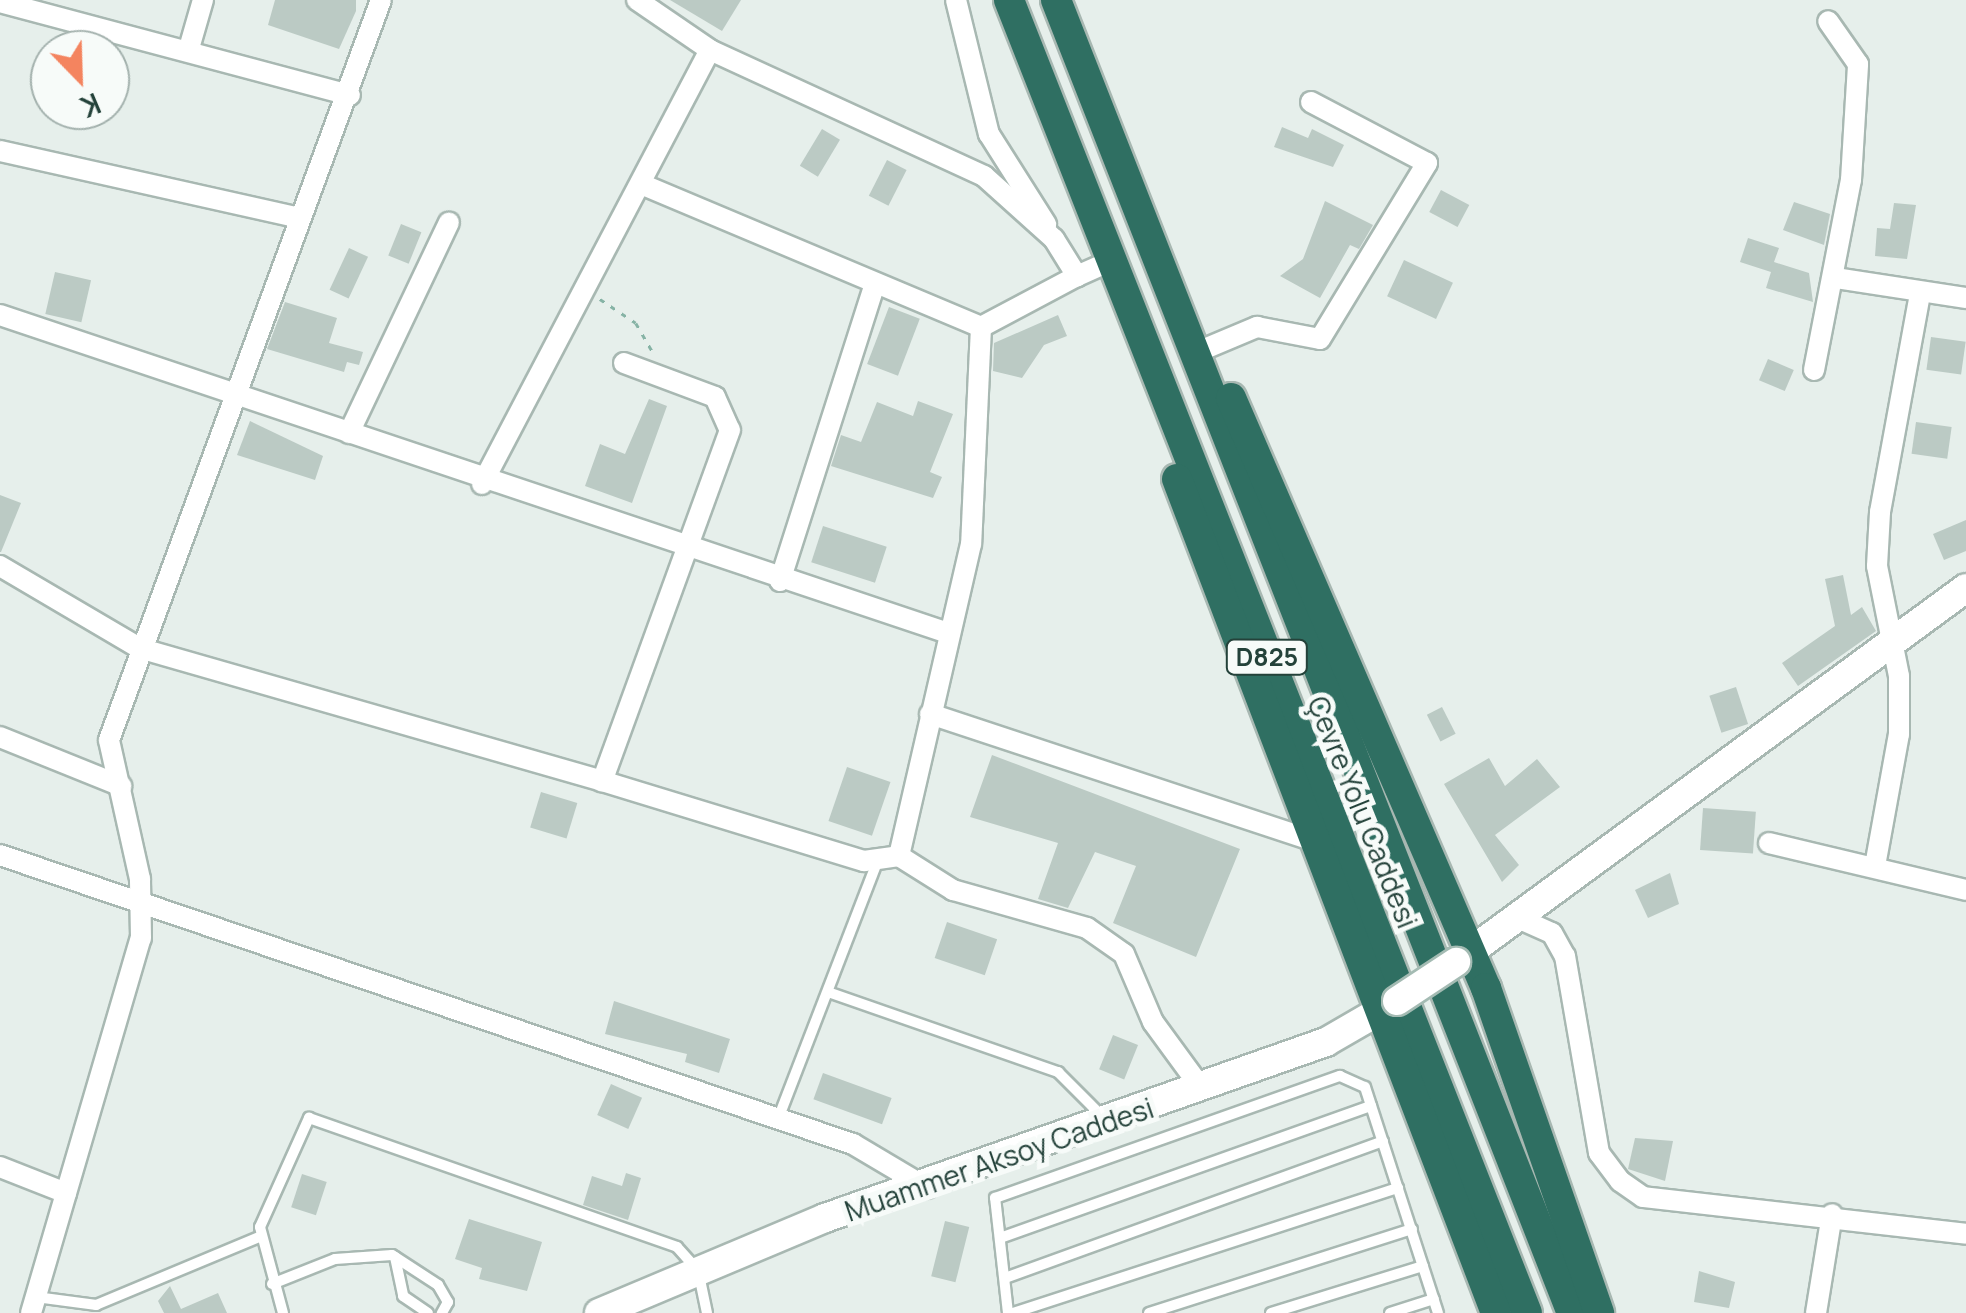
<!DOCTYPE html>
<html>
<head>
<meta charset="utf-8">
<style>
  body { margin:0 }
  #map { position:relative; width:1966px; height:1313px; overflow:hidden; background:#e6efeb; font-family:Manrope,sans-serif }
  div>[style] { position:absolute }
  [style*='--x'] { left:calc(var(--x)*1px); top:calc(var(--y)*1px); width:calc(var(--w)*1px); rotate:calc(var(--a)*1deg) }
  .building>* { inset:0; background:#bbcac4; transform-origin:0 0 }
  .path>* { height:2.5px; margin-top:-1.25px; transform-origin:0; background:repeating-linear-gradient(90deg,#86b3a5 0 5px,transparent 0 13px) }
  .roads { filter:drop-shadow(2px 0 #a8b8b2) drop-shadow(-2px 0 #a8b8b2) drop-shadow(0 2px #a8b8b2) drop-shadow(0 -2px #a8b8b2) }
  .lane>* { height:10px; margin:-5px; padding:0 5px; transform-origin:5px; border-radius:5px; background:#fff }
  .street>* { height:20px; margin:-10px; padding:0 10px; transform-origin:10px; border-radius:10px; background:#fff }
  .secondary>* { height:28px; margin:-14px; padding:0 14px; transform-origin:14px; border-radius:14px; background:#fff }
  .highway>* { height:30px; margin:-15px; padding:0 15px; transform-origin:15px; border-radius:15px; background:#2f6f62 }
  .bridges { filter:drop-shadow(2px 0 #a4bbb3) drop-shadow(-2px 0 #a4bbb3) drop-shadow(0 2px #a4bbb3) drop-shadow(0 -2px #a4bbb3) }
  .secondary-bridge>* { height:28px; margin:-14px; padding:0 14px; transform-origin:14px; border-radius:14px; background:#fff }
  span { translate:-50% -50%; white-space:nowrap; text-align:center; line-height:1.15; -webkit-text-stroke:10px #f7fbf9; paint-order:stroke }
  .shield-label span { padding:2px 8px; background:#f7fbf9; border:2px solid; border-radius:8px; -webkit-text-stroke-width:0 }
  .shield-label { font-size:25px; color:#24423a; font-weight:700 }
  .street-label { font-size:28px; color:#24423a }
  .north { position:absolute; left:30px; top:30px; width:100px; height:100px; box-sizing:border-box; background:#f7fbf9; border:2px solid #a3b1ad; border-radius:50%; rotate:157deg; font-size:28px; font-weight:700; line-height:40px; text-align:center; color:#24423a }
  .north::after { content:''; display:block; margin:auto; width:35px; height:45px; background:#f4845f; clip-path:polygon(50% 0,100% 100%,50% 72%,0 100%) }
</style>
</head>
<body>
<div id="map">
  <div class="building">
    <div style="clip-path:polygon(275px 0,356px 0,356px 11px,339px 49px,268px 25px)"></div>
    <div style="clip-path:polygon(670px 0,741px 0,722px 31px)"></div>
    <div style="clip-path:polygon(1282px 127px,1308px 138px,1312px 129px,1344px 145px,1333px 167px,1274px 147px)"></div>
    <div style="left:822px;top:129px;width:21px;height:43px;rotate:31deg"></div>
    <div style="left:887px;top:160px;width:22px;height:40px;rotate:27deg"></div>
    <div style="left:1441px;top:190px;width:32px;height:25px;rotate:28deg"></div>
    <div style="clip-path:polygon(1325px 201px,1373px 225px,1359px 249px,1350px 245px,1320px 298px,1280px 276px,1303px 259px)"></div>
    <div style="clip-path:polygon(1794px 202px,1830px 214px,1824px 245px,1783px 230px)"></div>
    <div style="clip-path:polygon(1894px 203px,1916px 205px,1907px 259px,1875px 256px,1877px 228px,1890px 229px)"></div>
    <div style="left:401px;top:224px;width:22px;height:34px;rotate:22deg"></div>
    <div style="clip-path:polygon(1748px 238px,1779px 248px,1774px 262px,1809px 273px,1813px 302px,1766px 288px,1771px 272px,1740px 262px)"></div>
    <div style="left:349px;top:248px;width:21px;height:46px;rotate:25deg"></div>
    <div style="left:1404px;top:260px;width:54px;height:40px;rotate:25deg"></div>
    <div style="left:55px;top:272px;width:37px;height:43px;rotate:13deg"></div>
    <div style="clip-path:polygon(285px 302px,337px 318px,329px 343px,363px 352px,359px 365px,347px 362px,344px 372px,267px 349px)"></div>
    <div style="left:889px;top:307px;width:33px;height:61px;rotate:21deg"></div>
    <div style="clip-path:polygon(1058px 315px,1067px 336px,1044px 345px,1022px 378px,993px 371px,994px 343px)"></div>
    <div style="left:1931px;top:337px;width:35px;height:33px;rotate:8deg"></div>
    <div style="left:1768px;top:359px;width:28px;height:23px;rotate:23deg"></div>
    <div style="clip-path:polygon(649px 399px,667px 406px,632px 503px,585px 486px,600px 444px,625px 454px)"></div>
    <div style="clip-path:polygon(918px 401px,953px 414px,930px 472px,942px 477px,933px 498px,831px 466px,841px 435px,861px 442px,877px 402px,913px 416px)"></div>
    <div style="clip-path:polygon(250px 421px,323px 456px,315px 480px,237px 455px)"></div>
    <div style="left:1916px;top:422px;width:36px;height:32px;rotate:8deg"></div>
    <div style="clip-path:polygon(0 495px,21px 503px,1px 552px,0 552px)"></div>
    <div style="clip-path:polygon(1966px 520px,1966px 551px,1944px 560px,1933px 534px)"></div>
    <div style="left:823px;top:526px;width:67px;height:38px;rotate:18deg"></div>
    <div style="clip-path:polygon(1843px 575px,1851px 615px,1862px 607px,1876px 631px,1798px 686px,1782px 663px,1835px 626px,1825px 579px)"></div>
    <div style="left:1736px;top:687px;width:39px;height:28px;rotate:72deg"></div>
    <div style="left:1442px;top:707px;width:30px;height:17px;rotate:63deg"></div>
    <div style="clip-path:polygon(992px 755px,1240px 849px,1196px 957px,1113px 923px,1136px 866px,1095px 852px,1068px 908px,1038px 899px,1058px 843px,970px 817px)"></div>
    <div style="clip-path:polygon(1489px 758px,1505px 786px,1537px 759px,1560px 787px,1495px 835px,1519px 865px,1502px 882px,1444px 784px)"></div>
    <div style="left:847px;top:767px;width:46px;height:57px;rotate:19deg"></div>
    <div style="left:541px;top:792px;width:38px;height:37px;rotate:17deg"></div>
    <div style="left:1703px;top:808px;width:53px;height:42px;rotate:4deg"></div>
    <div style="clip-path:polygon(1670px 873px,1679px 904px,1648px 918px,1635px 890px)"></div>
    <div style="left:947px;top:922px;width:53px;height:38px;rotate:19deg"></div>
    <div style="clip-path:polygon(614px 1001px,730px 1039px,719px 1073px,685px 1062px,687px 1054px,605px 1034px)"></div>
    <div style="left:1113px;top:1035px;width:27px;height:37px;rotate:22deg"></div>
    <div style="left:823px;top:1073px;width:73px;height:28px;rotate:20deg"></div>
    <div style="left:611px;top:1084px;width:34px;height:34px;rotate:24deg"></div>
    <div style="clip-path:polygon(1635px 1138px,1673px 1141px,1665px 1181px,1628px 1169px)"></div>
    <div style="clip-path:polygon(626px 1173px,641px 1178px,628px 1220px,583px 1205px,592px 1176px,622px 1186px)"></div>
    <div style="left:302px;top:1174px;width:26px;height:35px;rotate:18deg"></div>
    <div style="clip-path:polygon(469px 1219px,542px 1242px,527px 1291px,479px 1279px,482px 1268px,455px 1259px)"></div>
    <div style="left:945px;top:1221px;width:25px;height:57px;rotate:14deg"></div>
    <div style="clip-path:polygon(1699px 1271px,1735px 1282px,1729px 1308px,1694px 1302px)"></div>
    <div style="clip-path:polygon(170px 1286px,181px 1309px,218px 1293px,227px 1313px,164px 1313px,158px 1301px)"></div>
  </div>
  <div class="path">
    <div style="--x:600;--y:299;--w:43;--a:33.7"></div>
    <div style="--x:636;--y:323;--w:38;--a:60"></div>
  </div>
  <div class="roads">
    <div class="lane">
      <div style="--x:828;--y:992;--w:244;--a:19.2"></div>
      <div style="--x:1058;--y:1072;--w:66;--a:45"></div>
      <div style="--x:778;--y:1119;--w:274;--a:-68.9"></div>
      <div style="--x:1000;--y:1238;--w:394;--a:-19.6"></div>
      <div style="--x:395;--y:1257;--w:40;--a:78"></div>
      <div style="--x:403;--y:1296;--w:30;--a:34"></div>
      <div style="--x:1005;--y:1278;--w:402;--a:-19.9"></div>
      <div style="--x:272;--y:1284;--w:68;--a:-21.6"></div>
      <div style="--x:335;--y:1259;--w:57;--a:-4"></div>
      <div style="--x:392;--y:1255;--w:55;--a:33.1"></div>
      <div style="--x:438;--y:1285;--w:20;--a:60"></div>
      <div style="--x:448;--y:1302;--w:13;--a:119"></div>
      <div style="--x:36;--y:1297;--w:61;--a:7.6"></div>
      <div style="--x:96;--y:1305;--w:177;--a:-22.6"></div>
      <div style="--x:283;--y:1313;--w:89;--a:-105"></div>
      <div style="--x:260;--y:1227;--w:120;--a:-65.8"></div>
      <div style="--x:309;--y:1118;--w:390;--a:19.3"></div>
      <div style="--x:677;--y:1247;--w:31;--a:48"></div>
      <div style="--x:698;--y:1270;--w:44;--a:78.2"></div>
      <div style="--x:1008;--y:1313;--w:116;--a:-96.4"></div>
      <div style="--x:995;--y:1198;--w:366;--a:-19.5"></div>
      <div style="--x:1340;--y:1076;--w:27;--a:24"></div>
      <div style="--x:1365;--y:1087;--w:237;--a:72.1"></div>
      <div style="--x:1013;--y:1313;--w:405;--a:-18"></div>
      <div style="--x:1149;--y:1313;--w:276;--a:-17.7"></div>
      <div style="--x:1271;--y:1313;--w:159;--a:-17.2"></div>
      <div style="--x:1390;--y:1313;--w:46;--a:-17.7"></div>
    </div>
    <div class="street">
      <div style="--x:637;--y:0;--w:88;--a:34.4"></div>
      <div style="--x:710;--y:50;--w:302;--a:24.7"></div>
      <div style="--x:984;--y:176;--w:94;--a:42"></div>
      <div style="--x:1054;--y:239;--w:44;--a:58.1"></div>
      <div style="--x:1077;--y:276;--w:36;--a:-24"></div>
      <div style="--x:956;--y:0;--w:138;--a:76.2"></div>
      <div style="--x:989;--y:134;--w:107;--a:57.7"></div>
      <div style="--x:0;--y:2;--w:362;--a:14.9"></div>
      <div style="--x:190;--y:45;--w:47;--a:-73.9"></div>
      <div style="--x:0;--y:151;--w:302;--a:12.6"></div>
      <div style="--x:641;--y:184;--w:369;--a:22.8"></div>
      <div style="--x:1077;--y:276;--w:109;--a:152"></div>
      <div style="--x:981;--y:327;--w:217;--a:92.6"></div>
      <div style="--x:971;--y:544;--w:320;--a:103"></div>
      <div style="--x:899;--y:856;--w:64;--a:32.2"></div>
      <div style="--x:953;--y:890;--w:139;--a:15.8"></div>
      <div style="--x:1087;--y:928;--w:45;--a:35.1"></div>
      <div style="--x:1124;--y:954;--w:74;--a:66.9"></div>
      <div style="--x:1153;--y:1022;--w:83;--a:53.8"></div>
      <div style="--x:1835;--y:278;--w:133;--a:8.7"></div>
      <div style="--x:0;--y:315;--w:1000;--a:18.54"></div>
      <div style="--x:1202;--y:350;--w:60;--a:-22.7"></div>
      <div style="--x:1257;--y:327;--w:64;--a:10.8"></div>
      <div style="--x:1320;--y:339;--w:206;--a:-58.7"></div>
      <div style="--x:1427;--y:163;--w:131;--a:-152.3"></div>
      <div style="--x:624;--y:363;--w:97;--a:20.5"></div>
      <div style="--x:715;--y:397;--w:36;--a:66"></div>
      <div style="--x:730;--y:430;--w:374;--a:110"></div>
      <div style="--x:602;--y:781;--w:274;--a:17"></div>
      <div style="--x:864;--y:861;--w:35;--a:-8"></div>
      <div style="--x:1814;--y:370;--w:194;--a:-79"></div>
      <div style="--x:1851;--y:180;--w:116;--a:-86.5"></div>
      <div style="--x:1858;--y:64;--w:52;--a:-124.9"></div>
      <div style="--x:349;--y:433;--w:233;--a:-64.6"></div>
      <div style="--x:482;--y:484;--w:490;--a:-62.3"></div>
      <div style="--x:0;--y:566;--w:161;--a:30.5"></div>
      <div style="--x:139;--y:648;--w:482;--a:16"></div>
      <div style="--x:780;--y:581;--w:310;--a:-72.3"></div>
      <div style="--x:930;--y:714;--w:402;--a:18.3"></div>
      <div style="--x:0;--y:737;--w:131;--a:22"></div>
      <div style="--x:1769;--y:843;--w:203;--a:13.4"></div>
      <div style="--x:0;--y:855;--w:901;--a:18.72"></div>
      <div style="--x:853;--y:1144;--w:86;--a:30.7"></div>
      <div style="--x:1875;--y:866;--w:134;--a:-79.7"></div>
      <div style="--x:1899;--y:734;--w:58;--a:-90"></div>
      <div style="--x:1899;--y:676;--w:112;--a:-101.3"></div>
      <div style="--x:1877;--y:566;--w:54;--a:-86.8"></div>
      <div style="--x:1880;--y:512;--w:223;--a:-79.6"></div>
      <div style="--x:1518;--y:918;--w:37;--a:24"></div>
      <div style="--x:1552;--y:933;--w:26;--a:61"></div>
      <div style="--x:1565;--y:956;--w:200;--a:80.2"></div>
      <div style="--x:1599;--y:1153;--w:35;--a:53"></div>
      <div style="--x:1620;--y:1181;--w:28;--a:35"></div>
      <div style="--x:1643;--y:1197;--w:325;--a:6.5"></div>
      <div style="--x:0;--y:1167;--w:71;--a:21.5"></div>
      <div style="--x:31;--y:1313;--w:391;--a:-73.7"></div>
      <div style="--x:141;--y:938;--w:59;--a:-91"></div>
      <div style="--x:140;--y:879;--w:142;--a:-102.6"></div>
      <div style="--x:109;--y:740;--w:788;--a:-69.82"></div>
      <div style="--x:1816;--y:1313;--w:100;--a:-80.8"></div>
    </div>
    <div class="secondary">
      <div style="--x:1456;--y:962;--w:632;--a:-36.25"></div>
      <div style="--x:599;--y:1313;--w:245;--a:-22.8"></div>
      <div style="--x:825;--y:1218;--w:531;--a:-19.36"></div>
      <div style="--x:1326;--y:1042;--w:82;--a:-30"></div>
    </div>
    <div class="highway">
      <div style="--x:1009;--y:0;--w:1411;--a:68.47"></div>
      <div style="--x:1056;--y:0;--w:1411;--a:68.55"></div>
      <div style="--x:1231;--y:398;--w:643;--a:66.63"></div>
      <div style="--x:1486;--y:988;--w:344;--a:70.8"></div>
      <div style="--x:1177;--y:479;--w:893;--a:69.07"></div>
    </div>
  </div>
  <div class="bridges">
    <div class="secondary-bridge">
      <div style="--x:1397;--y:1001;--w:71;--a:-33.5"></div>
    </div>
  </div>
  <div class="shield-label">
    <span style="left:1267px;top:657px">D825</span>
  </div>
  <div class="street-label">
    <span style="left:1363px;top:812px;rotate:68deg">Çevre Yolu Caddesi</span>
    <span style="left:999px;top:1159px;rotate:-19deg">Muammer Aksoy Caddesi</span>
  </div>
  <div class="north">K</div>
</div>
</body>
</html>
